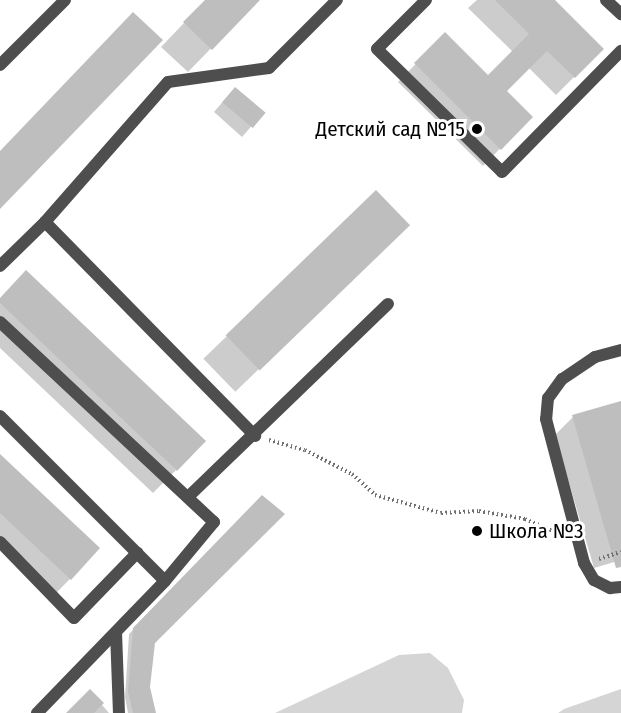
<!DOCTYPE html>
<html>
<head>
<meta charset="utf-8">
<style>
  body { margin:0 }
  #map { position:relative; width:621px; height:713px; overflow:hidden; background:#fff; font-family:"Fira Sans Condensed",sans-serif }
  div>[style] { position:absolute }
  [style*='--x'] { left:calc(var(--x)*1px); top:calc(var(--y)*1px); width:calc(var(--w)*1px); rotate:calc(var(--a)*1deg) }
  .green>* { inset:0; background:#d5d5d5 }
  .shadow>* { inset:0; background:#0003; transform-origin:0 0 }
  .building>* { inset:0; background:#bebebe; transform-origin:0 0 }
  .path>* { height:4px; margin-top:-2px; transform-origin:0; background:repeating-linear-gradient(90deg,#707070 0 1.5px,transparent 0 4.5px) }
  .service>* { height:12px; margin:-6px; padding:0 6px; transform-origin:6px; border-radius:6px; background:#4e4e4e }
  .minor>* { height:12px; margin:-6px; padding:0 6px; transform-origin:6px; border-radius:6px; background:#4e4e4e }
  .dots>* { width:16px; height:16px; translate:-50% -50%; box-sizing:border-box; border:3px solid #fff; border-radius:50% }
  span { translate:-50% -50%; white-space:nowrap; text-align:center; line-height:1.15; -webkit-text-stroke:6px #fff; paint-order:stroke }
  .poi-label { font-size:21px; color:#000 }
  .right { translate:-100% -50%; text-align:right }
  .left { translate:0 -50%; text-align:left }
</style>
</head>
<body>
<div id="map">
  <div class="green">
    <div style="clip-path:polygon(430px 653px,448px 668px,464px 700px,462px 713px,275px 713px,399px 655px)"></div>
    <div style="clip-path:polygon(621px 689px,621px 713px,558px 713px,564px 709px)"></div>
  </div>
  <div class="shadow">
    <div style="clip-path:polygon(206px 0,258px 0,188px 72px,161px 47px)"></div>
    <div style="clip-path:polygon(477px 0,553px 0,602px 49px,556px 95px,528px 67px,505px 91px,531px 117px,483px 166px,398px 82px,445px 34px,488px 77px,513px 52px,468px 8px)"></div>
    <div style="clip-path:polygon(226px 98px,263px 113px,242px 137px,214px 112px)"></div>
    <div style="left:376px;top:192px;width:46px;height:240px;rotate:46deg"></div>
    <div style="clip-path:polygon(0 299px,176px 470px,153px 493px,0 348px)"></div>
    <div style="clip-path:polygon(621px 403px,621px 560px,594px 568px,555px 435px,573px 417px)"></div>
    <div style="clip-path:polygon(0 456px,70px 579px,53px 596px,0 547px)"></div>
    <div style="clip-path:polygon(262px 497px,153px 642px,148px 687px,155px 713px,128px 713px,125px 697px,129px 634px)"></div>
    <div style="clip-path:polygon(90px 691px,109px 713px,68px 713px)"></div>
  </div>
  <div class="building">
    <div style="clip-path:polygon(205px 0,260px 0,212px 50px,183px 22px)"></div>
    <div style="clip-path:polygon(495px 0,555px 0,604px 49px,575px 78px,547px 51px,507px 91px,533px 117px,501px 150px,414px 63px,445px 32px,488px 75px,529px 34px)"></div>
    <div style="clip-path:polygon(133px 12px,163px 40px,0 209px,0 151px)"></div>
    <div style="left:235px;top:87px;width:40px;height:20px;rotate:40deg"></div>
    <div style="left:376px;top:190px;width:49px;height:209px;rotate:46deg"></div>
    <div style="clip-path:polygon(26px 270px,206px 441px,177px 471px,0 303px,0 298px)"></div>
    <div style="clip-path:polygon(621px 401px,621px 567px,616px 568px,572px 415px)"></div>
    <div style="clip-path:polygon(0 454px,100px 548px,71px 580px,0 513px)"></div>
    <div style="clip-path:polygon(262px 495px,285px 514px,155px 643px,150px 687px,156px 713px,133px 713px,128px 692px,133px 628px)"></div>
    <div style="clip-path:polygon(90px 689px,104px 703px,94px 713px,66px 713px)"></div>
  </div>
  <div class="path">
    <div style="--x:269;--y:440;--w:37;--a:16"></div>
    <div style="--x:305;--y:450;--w:53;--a:27.1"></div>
    <div style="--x:352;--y:474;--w:31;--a:42"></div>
    <div style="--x:375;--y:495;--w:68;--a:15.3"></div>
    <div style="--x:441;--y:513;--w:38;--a:-3"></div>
    <div style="--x:479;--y:511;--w:47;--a:9.9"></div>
    <div style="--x:525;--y:519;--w:36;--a:23"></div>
    <div style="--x:599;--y:559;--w:23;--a:-18"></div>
  </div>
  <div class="service">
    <div style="--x:426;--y:0;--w:69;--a:135"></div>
    <div style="--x:377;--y:49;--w:175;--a:44.5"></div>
    <div style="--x:502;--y:172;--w:170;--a:-45.5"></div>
    <div style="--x:606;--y:0;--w:21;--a:43"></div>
    <div style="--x:45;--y:222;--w:300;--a:45.5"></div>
    <div style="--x:0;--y:266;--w:63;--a:-44.4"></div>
    <div style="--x:45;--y:222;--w:186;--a:-48.7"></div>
    <div style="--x:168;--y:82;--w:102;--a:-7.9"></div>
    <div style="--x:269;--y:68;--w:96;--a:-45"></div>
    <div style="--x:0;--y:322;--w:293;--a:43.1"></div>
    <div style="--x:214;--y:522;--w:77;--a:129.7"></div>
    <div style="--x:165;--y:581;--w:184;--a:134.1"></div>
    <div style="--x:621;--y:350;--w:27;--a:165"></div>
    <div style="--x:595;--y:357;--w:40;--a:146"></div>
    <div style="--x:562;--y:379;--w:24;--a:126"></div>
    <div style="--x:548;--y:398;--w:21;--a:95"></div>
    <div style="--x:546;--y:419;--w:149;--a:75.2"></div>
    <div style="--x:584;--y:563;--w:20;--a:60"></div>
    <div style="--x:594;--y:580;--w:18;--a:27"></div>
    <div style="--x:610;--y:588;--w:11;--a:-5"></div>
    <div style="--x:0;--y:416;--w:233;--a:45"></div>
    <div style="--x:188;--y:497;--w:278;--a:-44"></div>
    <div style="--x:0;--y:542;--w:106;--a:45.8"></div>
    <div style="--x:74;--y:618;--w:91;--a:-45.9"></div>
    <div style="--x:116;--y:632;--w:81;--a:87.9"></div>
  </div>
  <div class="minor">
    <div style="--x:0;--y:65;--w:92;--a:-45"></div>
  </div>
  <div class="dots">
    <div style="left:477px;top:129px;background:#000"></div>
    <div style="left:477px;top:531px;background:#000"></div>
  </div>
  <div class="poi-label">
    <span class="right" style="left:465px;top:129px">Детский сад №15</span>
    <span class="left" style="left:489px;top:531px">Школа №3</span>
  </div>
</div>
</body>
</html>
